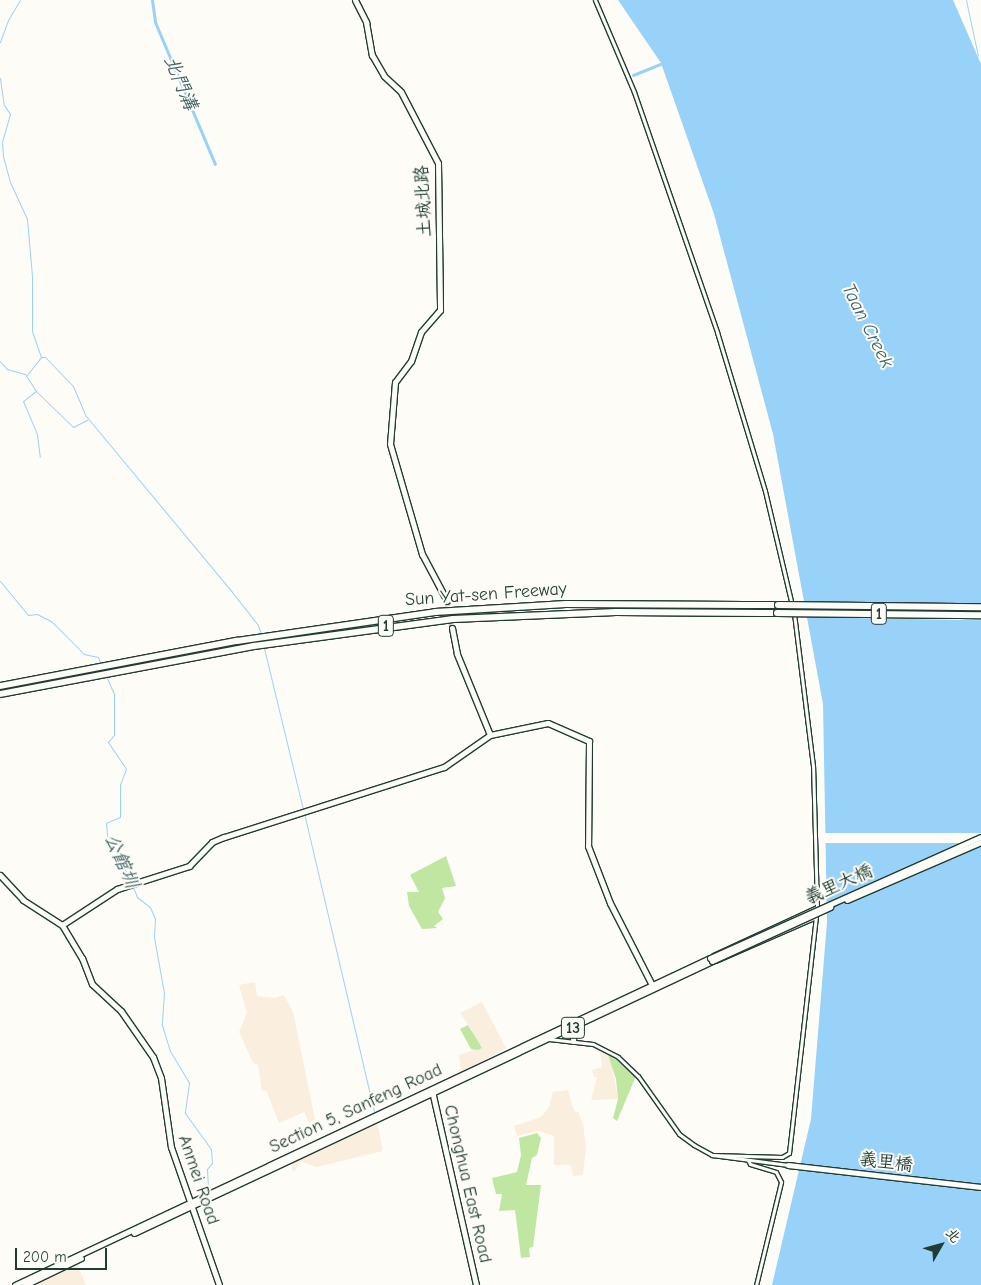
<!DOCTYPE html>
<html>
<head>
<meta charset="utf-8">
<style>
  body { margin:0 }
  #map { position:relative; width:981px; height:1285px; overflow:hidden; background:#fdfcf7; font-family:"Comic Neue","LXGW WenKai TC",sans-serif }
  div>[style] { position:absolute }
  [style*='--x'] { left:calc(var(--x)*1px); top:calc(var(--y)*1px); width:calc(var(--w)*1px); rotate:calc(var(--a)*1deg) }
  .built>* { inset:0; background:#faefde }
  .green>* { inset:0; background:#c0e7a1 }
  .water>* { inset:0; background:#99d2f8 }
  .pier>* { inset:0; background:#fdfcf7; transform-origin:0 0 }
  .stream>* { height:1px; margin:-0.5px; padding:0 0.5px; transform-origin:0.5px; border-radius:0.5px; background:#99d2f8 }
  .canal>* { height:3px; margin:-1.5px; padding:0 1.5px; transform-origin:1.5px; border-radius:1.5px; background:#99d2f8 }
  .secondary-tunnel>* { height:5px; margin-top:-2.5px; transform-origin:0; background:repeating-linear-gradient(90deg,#d1d6d0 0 5px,transparent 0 7.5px) }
  .roads { filter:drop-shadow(1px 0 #1f3d34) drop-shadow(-1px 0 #1f3d34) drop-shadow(0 1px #1f3d34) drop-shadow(0 -1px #1f3d34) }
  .street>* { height:3px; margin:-1.5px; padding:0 1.5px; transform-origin:1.5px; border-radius:1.5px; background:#fdfcf7 }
  .secondary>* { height:5px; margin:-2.5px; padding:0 2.5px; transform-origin:2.5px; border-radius:2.5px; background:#fdfcf7 }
  .primary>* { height:5px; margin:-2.5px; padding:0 2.5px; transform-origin:2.5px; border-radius:2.5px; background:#fdfcf7 }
  .highway>* { height:6px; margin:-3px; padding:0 3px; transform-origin:3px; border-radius:3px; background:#fdfcf7 }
  .bridges { filter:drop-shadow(1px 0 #1f3d34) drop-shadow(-1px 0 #1f3d34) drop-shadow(0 1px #1f3d34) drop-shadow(0 -1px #1f3d34) }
  .primary-bridge>* { height:5px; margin:-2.5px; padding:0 2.5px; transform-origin:2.5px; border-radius:2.5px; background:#fdfcf7 }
  .highway-bridge>* { height:6px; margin:-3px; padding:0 3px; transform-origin:3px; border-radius:3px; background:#fdfcf7 }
  span { translate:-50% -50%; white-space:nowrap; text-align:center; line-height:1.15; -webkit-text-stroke:4px #fdfcf7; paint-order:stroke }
  .shield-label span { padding:1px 4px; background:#fdfcf7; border:1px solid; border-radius:4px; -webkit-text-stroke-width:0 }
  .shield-label { font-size:16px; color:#1f3d34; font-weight:700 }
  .street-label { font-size:18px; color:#1f3d34 }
  .water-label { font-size:19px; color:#3e6265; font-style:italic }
  .north { position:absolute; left:916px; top:1220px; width:50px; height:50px; -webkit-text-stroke:4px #fdfcf7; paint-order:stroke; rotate:52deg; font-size:14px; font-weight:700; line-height:20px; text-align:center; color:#1f3d34 }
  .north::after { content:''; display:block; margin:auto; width:18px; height:22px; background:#1f3d34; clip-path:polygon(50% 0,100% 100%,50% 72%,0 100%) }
  .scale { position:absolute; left:15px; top:1248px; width:92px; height:22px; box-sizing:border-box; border:2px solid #1f3d34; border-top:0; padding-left:6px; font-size:15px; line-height:18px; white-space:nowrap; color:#1f3d34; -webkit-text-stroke:4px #fdfcf7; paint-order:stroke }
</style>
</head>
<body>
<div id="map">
  <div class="built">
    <div style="clip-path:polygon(255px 982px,257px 996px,275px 998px,284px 995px,293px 1012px,315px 1119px,309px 1123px,304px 1112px,279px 1123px,266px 1090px,262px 1091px,258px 1065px,253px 1063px,239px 1032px,247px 1013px,239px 985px)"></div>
    <div style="clip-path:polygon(482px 1002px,506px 1048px,461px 1073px,459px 1055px,473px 1050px,472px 1030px,460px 1013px)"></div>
    <div style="clip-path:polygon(600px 1049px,607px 1052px,611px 1061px,618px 1099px,591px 1100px,597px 1077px,594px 1077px,592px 1070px,602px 1067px)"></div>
    <div style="clip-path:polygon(568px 1090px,574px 1111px,578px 1112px,583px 1124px,586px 1148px,583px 1175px,573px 1176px,571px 1165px,554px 1165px,554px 1136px,539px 1131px,517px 1136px,514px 1126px,541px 1117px,549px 1107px,553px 1092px)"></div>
    <div style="clip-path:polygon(377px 1122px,383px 1151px,317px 1167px,301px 1162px,293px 1173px,291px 1162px)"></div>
    <div style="clip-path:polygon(77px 1263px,86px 1285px,30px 1285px)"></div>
  </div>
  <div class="green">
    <div style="clip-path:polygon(446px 856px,456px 886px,442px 888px,445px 898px,438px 912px,443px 919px,434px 926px,437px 928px,422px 929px,409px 906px,407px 892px,419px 892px,410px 875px)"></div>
    <div style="clip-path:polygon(468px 1025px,482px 1048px,478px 1050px,471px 1049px,460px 1029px)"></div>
    <div style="clip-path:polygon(607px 1052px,636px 1076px,617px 1121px,613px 1118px,618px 1099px,616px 1079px)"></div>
    <div style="clip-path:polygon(537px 1133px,541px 1138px,537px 1155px,532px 1158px,526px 1185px,541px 1185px,533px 1247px,529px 1248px,530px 1257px,521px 1258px,515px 1210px,499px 1211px,502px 1194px,496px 1194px,492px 1178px,517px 1172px,521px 1155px,519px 1138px)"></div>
  </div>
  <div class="water">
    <div style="clip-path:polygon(618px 0,953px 0,981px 64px,981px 1285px,772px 1285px,811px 1119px,827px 922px,823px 704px,773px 434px,714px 214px,661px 63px)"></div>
  </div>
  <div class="pier">
    <div style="left:800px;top:601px;width:181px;height:16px;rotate:1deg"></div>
    <div style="left:981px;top:833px;width:10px;height:171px;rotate:90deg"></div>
  </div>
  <div class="stream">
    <div style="--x:966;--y:0;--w:57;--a:77.9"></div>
    <div style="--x:0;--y:42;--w:23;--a:-70"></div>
    <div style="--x:8;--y:20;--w:23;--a:-59"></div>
    <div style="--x:0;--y:78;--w:27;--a:82"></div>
    <div style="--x:4;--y:105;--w:11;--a:56"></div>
    <div style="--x:10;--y:114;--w:29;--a:106"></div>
    <div style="--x:2;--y:142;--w:14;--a:86"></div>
    <div style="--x:3;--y:156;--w:27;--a:75"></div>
    <div style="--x:10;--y:182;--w:41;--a:65.3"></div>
    <div style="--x:27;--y:219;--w:57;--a:85"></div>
    <div style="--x:32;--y:276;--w:55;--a:90"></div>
    <div style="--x:32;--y:331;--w:28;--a:71"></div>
    <div style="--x:41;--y:357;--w:4;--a:0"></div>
    <div style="--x:45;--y:357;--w:40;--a:46"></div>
    <div style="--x:73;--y:386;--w:33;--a:67"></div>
    <div style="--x:86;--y:416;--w:229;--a:50.3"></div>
    <div style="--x:232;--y:592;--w:42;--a:51.8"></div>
    <div style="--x:258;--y:625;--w:9;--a:72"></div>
    <div style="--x:0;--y:361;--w:11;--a:49"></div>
    <div style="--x:7;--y:369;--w:19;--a:16"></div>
    <div style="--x:25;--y:374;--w:20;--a:57"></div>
    <div style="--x:36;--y:391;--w:52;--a:44.2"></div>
    <div style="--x:73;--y:427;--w:16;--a:-27"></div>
    <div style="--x:27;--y:375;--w:23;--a:-52"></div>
    <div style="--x:36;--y:391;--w:16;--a:142"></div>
    <div style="--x:23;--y:401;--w:36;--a:67"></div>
    <div style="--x:37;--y:434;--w:23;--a:83"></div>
    <div style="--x:0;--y:581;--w:44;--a:50.5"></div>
    <div style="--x:28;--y:615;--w:9;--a:-6"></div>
    <div style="--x:37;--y:614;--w:16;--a:27"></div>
    <div style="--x:51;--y:621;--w:47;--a:45"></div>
    <div style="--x:84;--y:654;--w:14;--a:12"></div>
    <div style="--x:98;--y:657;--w:9;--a:69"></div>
    <div style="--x:264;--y:648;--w:166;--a:76.4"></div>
    <div style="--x:106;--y:676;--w:20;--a:66"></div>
    <div style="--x:114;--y:694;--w:41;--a:90"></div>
    <div style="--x:114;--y:735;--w:9;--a:131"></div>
    <div style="--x:108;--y:742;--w:32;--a:56"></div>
    <div style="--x:126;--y:769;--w:17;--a:111"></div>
    <div style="--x:120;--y:785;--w:32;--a:90"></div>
    <div style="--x:120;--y:817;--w:15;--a:157"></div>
    <div style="--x:106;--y:823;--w:12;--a:85"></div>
    <div style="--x:107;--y:835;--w:54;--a:62.5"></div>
    <div style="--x:304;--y:813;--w:307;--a:76.8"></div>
    <div style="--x:133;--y:887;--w:11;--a:68"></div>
    <div style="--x:137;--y:897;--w:16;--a:38"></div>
    <div style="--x:150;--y:907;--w:13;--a:67"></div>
    <div style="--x:155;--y:919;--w:18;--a:93"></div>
    <div style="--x:154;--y:937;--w:57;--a:79.9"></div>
    <div style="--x:164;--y:993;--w:32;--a:94"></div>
    <div style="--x:162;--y:1025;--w:27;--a:73"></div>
    <div style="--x:170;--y:1051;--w:37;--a:59"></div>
    <div style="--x:189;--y:1083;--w:30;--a:98"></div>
    <div style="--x:185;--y:1113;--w:44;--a:54.2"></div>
    <div style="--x:211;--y:1149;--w:14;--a:86"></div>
    <div style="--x:212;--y:1163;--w:8;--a:130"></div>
    <div style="--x:207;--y:1169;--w:19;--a:87"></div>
  </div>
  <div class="canal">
    <div style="--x:152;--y:0;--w:22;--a:82"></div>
    <div style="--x:155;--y:22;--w:154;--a:67.1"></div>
    <div style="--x:633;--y:75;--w:35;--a:-22"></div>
  </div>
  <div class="secondary-tunnel">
    <div style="--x:447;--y:601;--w:27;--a:80"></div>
  </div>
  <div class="roads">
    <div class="street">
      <div style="--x:595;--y:0;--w:100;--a:67"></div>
      <div style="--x:634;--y:92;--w:254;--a:70.9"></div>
      <div style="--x:717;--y:332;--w:166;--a:73.2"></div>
      <div style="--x:765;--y:491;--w:117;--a:76.7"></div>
      <div style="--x:713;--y:955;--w:115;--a:-24.8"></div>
      <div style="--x:715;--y:961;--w:110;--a:-23.5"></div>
      <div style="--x:549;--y:1039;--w:44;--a:6.5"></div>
      <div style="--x:593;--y:1044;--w:28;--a:27"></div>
      <div style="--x:618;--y:1057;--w:28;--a:44"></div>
      <div style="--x:638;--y:1076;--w:71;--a:54.7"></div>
      <div style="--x:679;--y:1134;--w:19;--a:36"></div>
      <div style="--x:694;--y:1145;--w:21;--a:29"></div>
      <div style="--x:712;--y:1155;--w:77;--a:7.5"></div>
      <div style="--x:712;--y:1155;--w:70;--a:1.6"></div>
      <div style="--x:782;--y:1157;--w:8;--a:-30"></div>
      <div style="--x:789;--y:1153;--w:248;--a:-83.5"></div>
      <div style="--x:817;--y:907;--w:141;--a:-91.6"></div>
      <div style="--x:813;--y:766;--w:154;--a:-97.1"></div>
      <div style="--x:748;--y:1160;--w:4;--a:63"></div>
      <div style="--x:750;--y:1164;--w:27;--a:17"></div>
      <div style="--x:776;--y:1172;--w:11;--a:63"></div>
      <div style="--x:781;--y:1182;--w:106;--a:103.6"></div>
    </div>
    <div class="secondary">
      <div style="--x:355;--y:0;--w:25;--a:63"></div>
      <div style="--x:366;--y:22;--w:34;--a:80"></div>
      <div style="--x:372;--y:55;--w:24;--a:60"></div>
      <div style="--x:384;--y:76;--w:23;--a:43"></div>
      <div style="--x:401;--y:92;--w:80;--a:62.5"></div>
      <div style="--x:438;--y:163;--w:147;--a:89.2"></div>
      <div style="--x:440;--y:310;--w:29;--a:131"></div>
      <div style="--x:421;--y:332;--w:31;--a:109"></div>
      <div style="--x:411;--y:361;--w:26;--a:127"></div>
      <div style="--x:395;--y:382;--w:62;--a:94.6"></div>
      <div style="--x:390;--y:444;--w:115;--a:73.8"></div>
      <div style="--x:422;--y:554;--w:53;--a:62"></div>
      <div style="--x:452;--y:628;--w:26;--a:79"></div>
      <div style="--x:457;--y:654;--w:87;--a:67.8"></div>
      <div style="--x:0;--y:875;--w:34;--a:47"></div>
      <div style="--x:23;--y:900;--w:46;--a:32.7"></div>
      <div style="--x:62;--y:925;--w:39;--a:59"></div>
      <div style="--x:82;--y:958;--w:28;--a:69"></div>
      <div style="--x:92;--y:984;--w:40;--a:43"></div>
      <div style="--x:121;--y:1011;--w:56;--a:55.2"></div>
      <div style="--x:153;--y:1057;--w:22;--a:69"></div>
      <div style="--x:161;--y:1078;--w:70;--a:81.8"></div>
      <div style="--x:171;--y:1147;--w:146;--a:70.8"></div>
      <div style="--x:62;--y:925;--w:66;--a:-33.2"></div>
      <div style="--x:117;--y:889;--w:76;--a:-17.7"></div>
      <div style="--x:189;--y:866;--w:33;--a:-46"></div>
      <div style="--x:212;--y:842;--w:13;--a:-23"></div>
      <div style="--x:224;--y:837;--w:231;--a:-17.7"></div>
      <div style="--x:444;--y:767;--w:56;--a:-34.8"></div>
      <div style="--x:490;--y:735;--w:59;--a:-11.7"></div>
      <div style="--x:548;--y:723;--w:45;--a:23.7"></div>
      <div style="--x:589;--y:741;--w:105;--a:90.5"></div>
      <div style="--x:588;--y:846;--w:61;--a:68.9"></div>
      <div style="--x:610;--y:903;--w:94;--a:62.9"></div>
      <div style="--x:432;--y:1091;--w:199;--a:77.2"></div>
      <div style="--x:788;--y:1165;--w:194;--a:6.5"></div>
    </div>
    <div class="primary">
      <div style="--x:573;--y:1041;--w:13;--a:-86"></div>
      <div style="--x:134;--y:1233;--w:639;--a:-25.2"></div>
      <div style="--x:15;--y:1285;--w:768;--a:-25.2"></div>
      <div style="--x:25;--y:1285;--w:62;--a:-25.7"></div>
    </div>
    <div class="highway">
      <div style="--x:0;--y:686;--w:241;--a:-10.8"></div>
      <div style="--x:237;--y:641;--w:200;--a:-8.3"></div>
      <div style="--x:435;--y:612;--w:131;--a:-3.5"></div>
      <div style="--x:566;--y:604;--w:212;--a:0.3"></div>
      <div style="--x:0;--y:694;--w:258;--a:-10.7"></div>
      <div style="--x:254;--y:646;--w:201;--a:-7.7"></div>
      <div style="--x:453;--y:619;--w:163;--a:-2.5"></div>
      <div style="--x:616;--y:612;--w:161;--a:0.4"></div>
    </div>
  </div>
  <div class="bridges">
    <div class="primary-bridge">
      <div style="--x:847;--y:900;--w:146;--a:-23.4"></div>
      <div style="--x:710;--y:958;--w:297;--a:-24.1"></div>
      <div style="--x:712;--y:961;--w:130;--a:-24.6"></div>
    </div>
    <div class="highway-bridge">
      <div style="--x:778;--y:605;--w:203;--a:0.6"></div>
      <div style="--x:777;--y:613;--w:204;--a:0.6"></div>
    </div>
  </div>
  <div class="shield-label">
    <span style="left:879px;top:614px">1</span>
    <span style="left:386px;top:626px">1</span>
    <span style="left:573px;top:1028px">13</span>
  </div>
  <div class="street-label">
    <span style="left:424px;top:201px;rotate:-93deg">土城北路</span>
    <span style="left:486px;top:595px;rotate:-4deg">Sun Yat-sen Freeway</span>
    <span style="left:839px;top:885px;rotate:-24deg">義里大橋</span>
    <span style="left:356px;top:1109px;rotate:-25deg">Section 5, Sanfeng Road</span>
    <span style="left:886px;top:1163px;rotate:7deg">義里橋</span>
    <span style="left:198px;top:1180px;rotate:71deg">Anmei Road</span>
    <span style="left:467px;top:1184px;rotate:77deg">Chonghua East Road</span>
  </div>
  <div class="water-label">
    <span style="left:180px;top:83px;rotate:67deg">北門溝</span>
    <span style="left:867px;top:326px;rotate:63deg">Taan Creek</span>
    <span style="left:121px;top:861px;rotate:66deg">公館圳</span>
  </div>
  <div class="north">北</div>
  <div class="scale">200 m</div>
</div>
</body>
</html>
